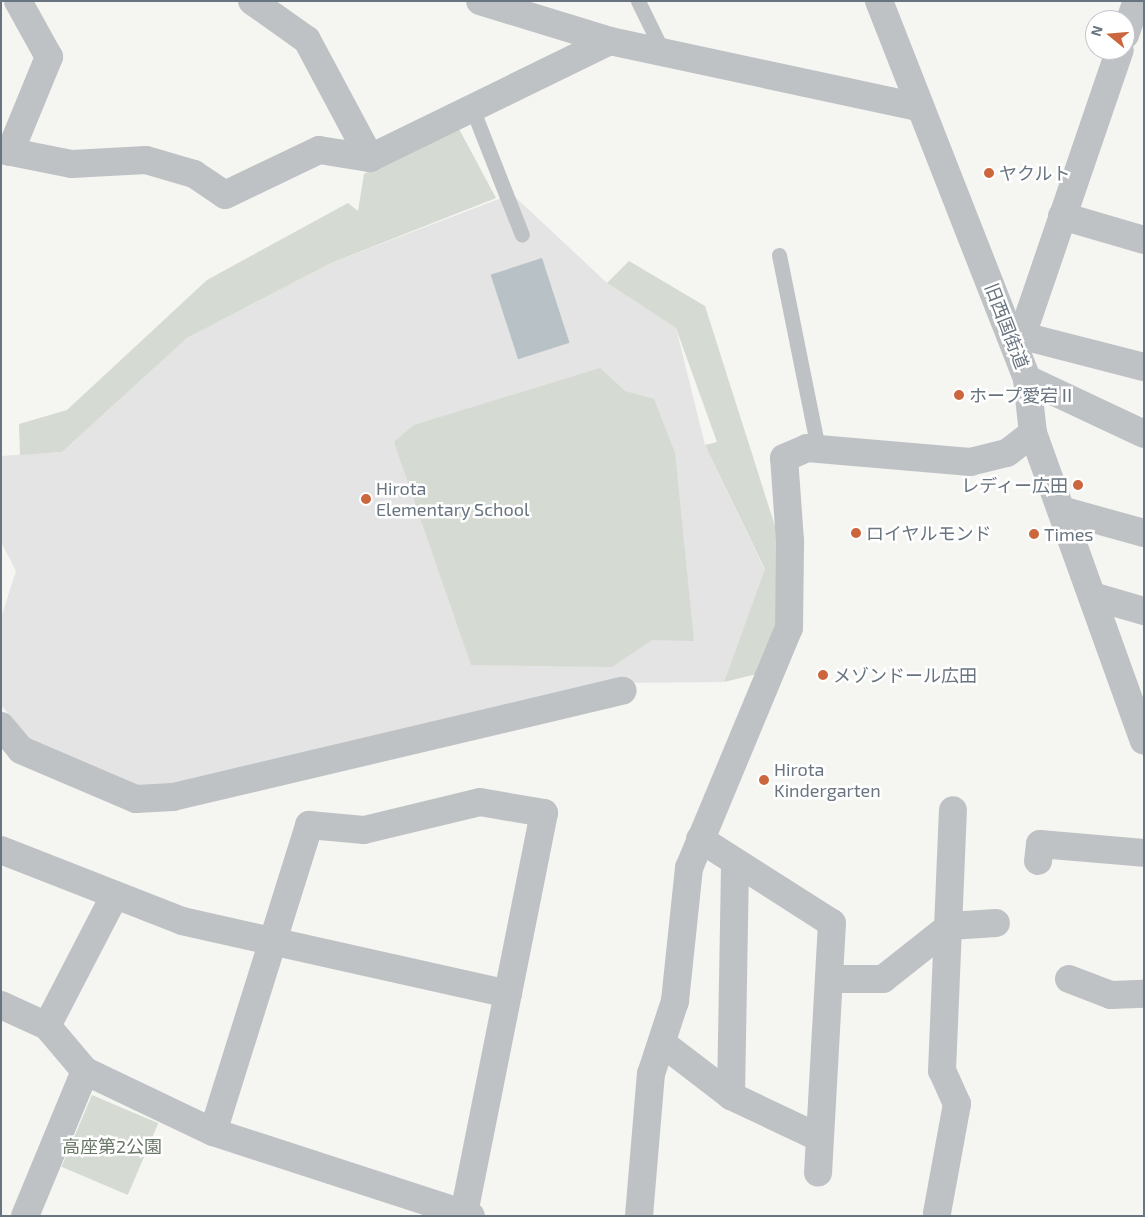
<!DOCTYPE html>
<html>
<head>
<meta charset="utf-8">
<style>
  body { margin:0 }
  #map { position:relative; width:1145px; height:1217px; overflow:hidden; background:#f5f5f2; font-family:"Exo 2","Noto Sans JP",sans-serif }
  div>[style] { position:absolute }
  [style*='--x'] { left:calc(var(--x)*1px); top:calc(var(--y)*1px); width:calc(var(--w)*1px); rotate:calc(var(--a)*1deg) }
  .built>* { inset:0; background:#e3e4e3 }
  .green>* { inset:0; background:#d5dad2; transform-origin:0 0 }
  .water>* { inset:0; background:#b8c1c5; transform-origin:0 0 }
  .lane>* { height:15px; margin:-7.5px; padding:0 7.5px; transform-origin:7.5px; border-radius:7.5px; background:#bfc2c5 }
  .street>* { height:28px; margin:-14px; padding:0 14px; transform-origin:14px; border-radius:14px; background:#bfc2c5 }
  .dots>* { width:14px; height:14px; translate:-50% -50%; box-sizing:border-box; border:2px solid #fff; border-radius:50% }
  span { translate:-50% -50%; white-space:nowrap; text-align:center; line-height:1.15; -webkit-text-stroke:5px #fff; paint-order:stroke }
  .poi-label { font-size:18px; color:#68747f }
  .left { translate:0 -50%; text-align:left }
  .right { translate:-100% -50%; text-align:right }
  .street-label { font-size:18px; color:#68747f }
  .park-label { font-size:18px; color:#697766 }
  .frame { position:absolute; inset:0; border:2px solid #68747f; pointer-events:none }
  .north { position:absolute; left:1085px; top:10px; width:50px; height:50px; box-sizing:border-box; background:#fff; border:1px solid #c3c7cc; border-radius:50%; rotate:287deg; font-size:14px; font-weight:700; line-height:20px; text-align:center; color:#68747f }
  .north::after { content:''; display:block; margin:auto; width:18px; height:22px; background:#cb663d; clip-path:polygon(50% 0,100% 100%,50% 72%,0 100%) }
</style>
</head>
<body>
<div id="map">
  <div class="built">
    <div style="clip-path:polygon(512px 194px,607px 283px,676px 328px,705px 445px,765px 570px,724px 682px,615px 683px,172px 786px,127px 785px,38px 748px,1px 705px,1px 618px,16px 571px,1px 542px,1px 456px,62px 452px,187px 338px,331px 263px)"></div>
  </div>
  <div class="green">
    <div style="clip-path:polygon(459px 129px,496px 198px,331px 263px,187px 338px,62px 452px,20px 455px,19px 424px,67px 410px,207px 280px,348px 203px,358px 211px,364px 174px)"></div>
    <div style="clip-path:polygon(629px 261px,705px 306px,788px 567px,765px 672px,724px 682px,765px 569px,705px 445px,717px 442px,676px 328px,607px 283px)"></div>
    <div style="clip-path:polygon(600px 368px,625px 391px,654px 399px,675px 453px,694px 641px,652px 640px,612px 667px,471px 665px,394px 442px,414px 425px)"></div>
    <div style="left:92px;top:1095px;width:72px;height:78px;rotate:23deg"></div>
  </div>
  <div class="water">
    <div style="left:542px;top:258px;width:89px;height:54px;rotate:72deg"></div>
  </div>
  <div class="lane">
    <div style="--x:638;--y:1;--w:57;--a:63.9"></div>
    <div style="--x:472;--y:108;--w:136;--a:68.5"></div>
    <div style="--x:779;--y:255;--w:198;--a:78.6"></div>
  </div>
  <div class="street">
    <div style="--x:252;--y:1;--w:67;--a:35.3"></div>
    <div style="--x:307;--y:40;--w:134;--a:61.9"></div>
    <div style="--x:480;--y:1;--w:136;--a:17.1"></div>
    <div style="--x:610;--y:41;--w:316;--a:12.1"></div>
    <div style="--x:879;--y:1;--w:406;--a:68.6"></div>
    <div style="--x:1027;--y:379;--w:54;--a:83.7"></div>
    <div style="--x:1033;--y:433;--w:327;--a:70.2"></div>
    <div style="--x:1125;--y:35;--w:36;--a:-71"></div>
    <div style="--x:1;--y:150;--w:72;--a:11.2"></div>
    <div style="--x:72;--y:164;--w:74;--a:-3.1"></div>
    <div style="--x:146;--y:160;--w:50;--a:16.3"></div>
    <div style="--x:194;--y:174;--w:37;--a:34"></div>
    <div style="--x:225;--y:195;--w:104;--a:-25.6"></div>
    <div style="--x:319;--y:150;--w:52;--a:8.9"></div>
    <div style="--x:370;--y:158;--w:267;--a:-26"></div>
    <div style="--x:10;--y:152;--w:103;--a:-67.7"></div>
    <div style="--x:49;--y:57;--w:64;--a:-119"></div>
    <div style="--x:1062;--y:216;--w:85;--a:16.3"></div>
    <div style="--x:1023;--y:336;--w:125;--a:14.4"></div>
    <div style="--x:1017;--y:350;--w:317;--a:-71.1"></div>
    <div style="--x:1027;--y:379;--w:129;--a:25.2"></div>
    <div style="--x:1061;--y:510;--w:86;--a:15.5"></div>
    <div style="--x:1092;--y:596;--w:54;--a:16.1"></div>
    <div style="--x:1;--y:726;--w:31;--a:50"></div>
    <div style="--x:21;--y:750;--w:125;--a:23.1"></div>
    <div style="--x:136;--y:799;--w:37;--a:-3"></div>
    <div style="--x:173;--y:797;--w:462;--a:-13.3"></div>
    <div style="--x:700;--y:839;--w:156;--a:32.5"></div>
    <div style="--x:832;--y:923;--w:250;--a:93.2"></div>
    <div style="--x:1;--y:850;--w:194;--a:21.4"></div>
    <div style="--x:182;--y:921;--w:334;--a:12.6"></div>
    <div style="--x:1038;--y:861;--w:17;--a:-83"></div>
    <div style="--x:1040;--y:844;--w:104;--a:4.9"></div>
    <div style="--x:829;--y:979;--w:54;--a:0"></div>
    <div style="--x:883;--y:979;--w:85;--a:-38.3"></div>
    <div style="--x:950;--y:926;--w:46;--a:-3.7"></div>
    <div style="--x:1069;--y:979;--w:45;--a:20.9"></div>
    <div style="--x:1111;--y:995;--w:33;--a:-2"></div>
    <div style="--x:1;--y:1005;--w:51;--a:24.5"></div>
    <div style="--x:47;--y:1026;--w:59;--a:49.8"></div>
    <div style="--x:85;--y:1071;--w:142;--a:25.5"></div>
    <div style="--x:213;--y:1132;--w:271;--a:18"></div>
    <div style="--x:47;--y:1026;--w:145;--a:-62.6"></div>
    <div style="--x:662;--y:1043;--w:87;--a:37.5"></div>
    <div style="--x:731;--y:1096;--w:98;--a:25.3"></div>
    <div style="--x:731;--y:1096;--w:234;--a:-89"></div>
    <div style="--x:213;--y:1132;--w:322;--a:-72.6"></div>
    <div style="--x:309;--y:825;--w:55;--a:5.2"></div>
    <div style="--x:364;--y:830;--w:119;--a:-13.6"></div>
    <div style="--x:480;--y:802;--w:65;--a:9.8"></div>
    <div style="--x:544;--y:813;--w:408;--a:101.3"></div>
    <div style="--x:937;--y:1213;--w:111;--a:-79.6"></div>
    <div style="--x:957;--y:1104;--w:36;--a:-114"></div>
    <div style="--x:942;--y:1071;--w:261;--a:-87.6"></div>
    <div style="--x:25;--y:1216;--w:157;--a:-67.5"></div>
    <div style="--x:639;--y:1216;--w:143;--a:-85.2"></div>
    <div style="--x:651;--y:1074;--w:77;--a:-71.8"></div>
    <div style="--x:675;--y:1001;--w:134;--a:-84"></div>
    <div style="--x:689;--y:868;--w:260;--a:-67.4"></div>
    <div style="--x:789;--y:628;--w:87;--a:-89.3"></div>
    <div style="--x:790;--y:541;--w:83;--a:-94.1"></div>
    <div style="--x:784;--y:458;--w:25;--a:-23"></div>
    <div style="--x:807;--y:448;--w:164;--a:4.9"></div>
    <div style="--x:970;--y:462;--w:38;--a:-14"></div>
    <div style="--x:1007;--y:453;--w:33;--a:-38"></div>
  </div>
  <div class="dots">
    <div style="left:989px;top:173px;background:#cb663d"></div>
    <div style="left:959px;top:395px;background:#cb663d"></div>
    <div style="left:1078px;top:485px;background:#cb663d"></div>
    <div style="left:366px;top:499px;background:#cb663d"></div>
    <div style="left:856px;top:533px;background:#cb663d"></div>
    <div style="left:1034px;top:534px;background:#cb663d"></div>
    <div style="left:823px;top:675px;background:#cb663d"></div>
    <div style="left:764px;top:780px;background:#cb663d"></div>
  </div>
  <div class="poi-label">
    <span class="left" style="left:999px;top:173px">ヤクルト</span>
    <span class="left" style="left:969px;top:395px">ホープ愛宕Ⅱ</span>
    <span class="right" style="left:1068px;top:485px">レディー広田</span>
    <span class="left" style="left:376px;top:499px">Hirota<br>Elementary School</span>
    <span class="left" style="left:866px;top:533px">ロイヤルモンド</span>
    <span class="left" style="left:1044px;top:534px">Times</span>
    <span class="left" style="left:833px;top:675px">メゾンドール広田</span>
    <span class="left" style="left:774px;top:780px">Hirota<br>Kindergarten</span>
  </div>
  <div class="street-label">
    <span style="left:1007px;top:326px;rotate:69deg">旧西国街道</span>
  </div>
  <div class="park-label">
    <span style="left:112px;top:1146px">高座第2公園</span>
  </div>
  <div class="frame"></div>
  <div class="north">N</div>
</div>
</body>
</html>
